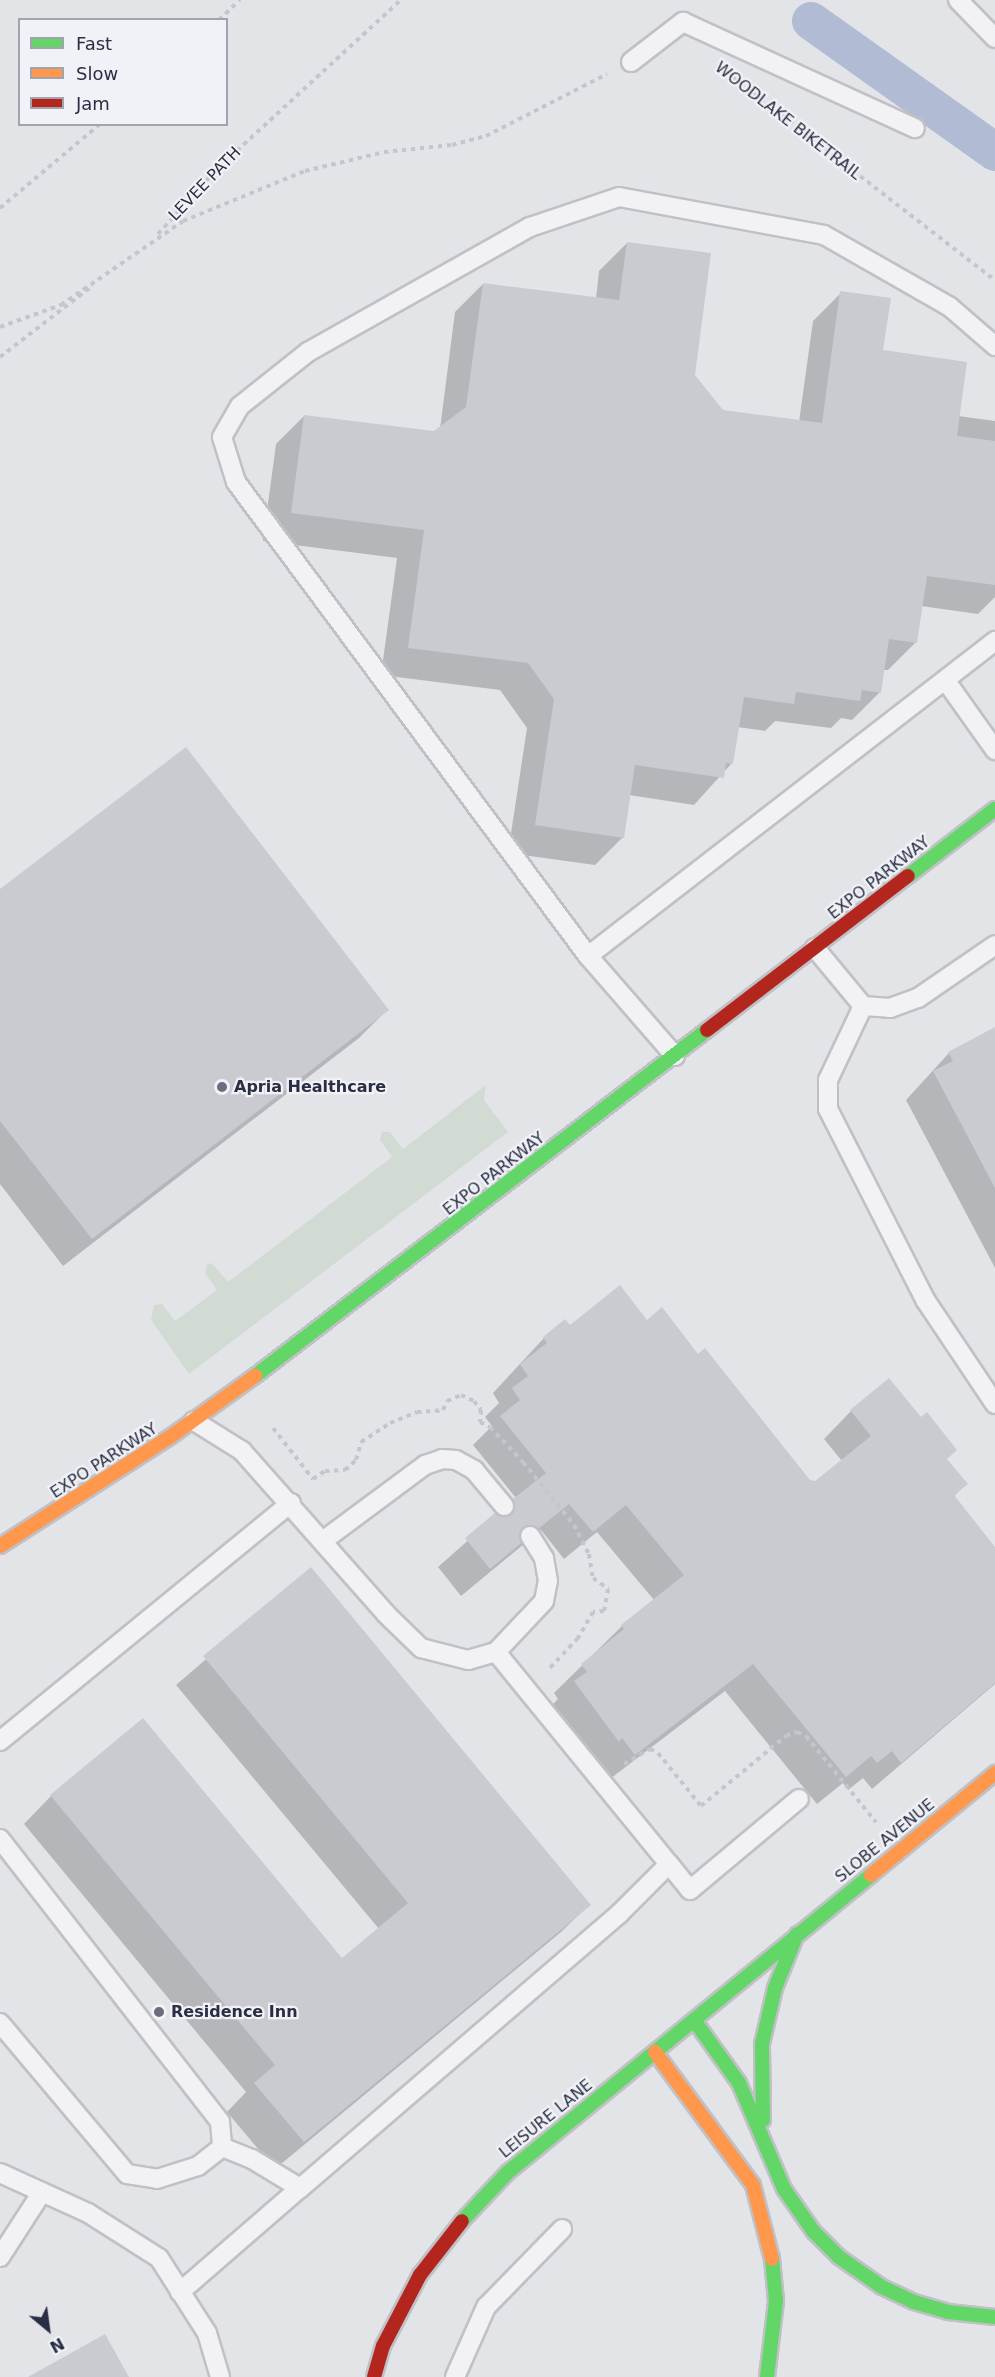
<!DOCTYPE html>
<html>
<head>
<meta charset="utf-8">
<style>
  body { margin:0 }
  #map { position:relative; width:995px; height:2377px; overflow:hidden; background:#e3e4e8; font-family:"DejaVu Sans",sans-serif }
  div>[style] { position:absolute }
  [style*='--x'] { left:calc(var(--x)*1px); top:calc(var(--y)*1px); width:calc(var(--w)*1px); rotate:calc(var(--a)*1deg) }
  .green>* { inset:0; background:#d1dbd3 }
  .shadow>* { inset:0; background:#0003 }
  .canal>* { height:38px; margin:-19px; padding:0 19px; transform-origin:19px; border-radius:19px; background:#b1bbd3 }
  .building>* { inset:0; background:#cacbd0 }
  .path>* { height:4px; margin-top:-2px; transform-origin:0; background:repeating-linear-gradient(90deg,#c5c5cb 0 4.5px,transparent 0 9px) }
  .roads { filter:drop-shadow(2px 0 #c0c1c6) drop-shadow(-2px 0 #c0c1c6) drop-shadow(0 2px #c0c1c6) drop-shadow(0 -2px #c0c1c6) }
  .lane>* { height:18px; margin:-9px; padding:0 9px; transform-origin:9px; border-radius:9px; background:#f2f2f5 }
  .fast>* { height:14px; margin:-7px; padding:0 7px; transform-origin:7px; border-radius:7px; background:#63d668 }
  .slow>* { height:14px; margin:-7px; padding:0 7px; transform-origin:7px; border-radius:7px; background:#ff974d }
  .jam>* { height:14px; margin:-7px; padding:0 7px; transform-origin:7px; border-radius:7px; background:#b3261e }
  .dots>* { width:16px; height:16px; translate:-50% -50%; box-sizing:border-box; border:3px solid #f0f2f7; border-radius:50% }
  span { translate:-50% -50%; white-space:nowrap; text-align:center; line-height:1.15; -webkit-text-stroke:4.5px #f0f2f7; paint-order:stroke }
  .street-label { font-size:16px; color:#292e42 }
  .poi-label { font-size:16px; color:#292e42; font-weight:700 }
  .left { translate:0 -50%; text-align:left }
  .legend { position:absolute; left:18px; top:18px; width:210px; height:108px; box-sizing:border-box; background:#f0f2f7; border:2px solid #a0a4af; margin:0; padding:8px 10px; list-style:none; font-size:18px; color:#292e42 }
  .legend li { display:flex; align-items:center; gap:12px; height:30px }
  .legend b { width:30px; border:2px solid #a0a4af }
  .north { position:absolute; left:18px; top:2299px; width:60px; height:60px; -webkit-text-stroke:4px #f0f2f7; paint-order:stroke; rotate:151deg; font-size:16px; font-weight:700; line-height:24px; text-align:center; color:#292e42 }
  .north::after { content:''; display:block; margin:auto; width:21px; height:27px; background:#292e42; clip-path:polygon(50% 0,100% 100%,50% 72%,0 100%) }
</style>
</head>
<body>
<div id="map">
  <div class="green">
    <div style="clip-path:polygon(486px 1085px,484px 1100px,508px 1132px,189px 1374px,151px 1320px,154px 1305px,162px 1304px,175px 1321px,217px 1290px,205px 1273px,207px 1265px,212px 1263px,228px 1282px,392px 1157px,380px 1140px,382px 1132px,390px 1132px,403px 1149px)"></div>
  </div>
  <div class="shadow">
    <div style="clip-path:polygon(627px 243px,693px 375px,723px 411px,799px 422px,813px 321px,841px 293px,882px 352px,958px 416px,995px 421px,995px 597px,978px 614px,921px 606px,916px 642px,888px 670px,883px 670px,880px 692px,852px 720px,841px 718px,831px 728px,775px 721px,765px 731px,737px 727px,732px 763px,694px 805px,629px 795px,623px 837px,595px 865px,508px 853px,527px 728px,500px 690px,381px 675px,397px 558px,263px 541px,276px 444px,304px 416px,434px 433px,440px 429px,455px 312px,483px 284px,596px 299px,599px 271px)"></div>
    <div style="clip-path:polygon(0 891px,387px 1010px,359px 1038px,63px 1266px,0 1184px)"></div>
    <div style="clip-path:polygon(995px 1029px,995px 1268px,906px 1100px,949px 1053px)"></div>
    <div style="clip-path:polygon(647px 1322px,698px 1356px,809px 1482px,815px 1483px,842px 1461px,824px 1439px,851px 1411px,946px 1460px,966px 1484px,954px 1496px,995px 1549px,995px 1684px,872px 1789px,863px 1778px,848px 1790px,843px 1783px,817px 1804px,725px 1691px,606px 1782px,547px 1710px,558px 1699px,554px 1693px,622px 1626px,654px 1600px,597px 1532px,564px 1559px,541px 1530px,461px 1596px,438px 1567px,516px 1498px,473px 1445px,492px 1426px,485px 1417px,499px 1403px,493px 1393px,544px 1338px,570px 1327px)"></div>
    <div style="clip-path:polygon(311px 1569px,589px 1905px,561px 1932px,275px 2169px,227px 2112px,246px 2092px,24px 1824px,51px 1796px,342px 1960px,379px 1929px,176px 1685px)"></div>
  </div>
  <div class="canal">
    <div style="--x:811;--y:21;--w:226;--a:35.4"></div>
  </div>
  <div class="building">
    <div style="clip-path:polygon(627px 242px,711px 253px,695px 375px,723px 410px,822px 423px,840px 291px,891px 298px,883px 350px,967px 362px,957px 436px,995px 441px,995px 585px,927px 576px,917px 643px,889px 639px,881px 693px,862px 690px,860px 701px,796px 692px,794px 704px,744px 697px,733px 764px,726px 763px,724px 778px,635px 765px,624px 838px,535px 825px,554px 699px,528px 663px,408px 648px,424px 530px,291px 513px,304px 415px,434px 431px,466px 407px,483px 283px,619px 300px)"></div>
    <div style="clip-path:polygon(186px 747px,389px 1010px,92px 1239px,0 1121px,0 889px)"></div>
    <div style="clip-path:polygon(995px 1027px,995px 1188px,933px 1071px,953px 1061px,948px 1052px)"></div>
    <div style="clip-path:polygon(620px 1285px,647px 1320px,662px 1307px,698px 1354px,705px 1348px,810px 1480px,815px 1481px,871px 1436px,850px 1410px,889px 1378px,921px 1417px,927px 1412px,957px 1450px,947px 1459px,968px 1484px,954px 1495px,995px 1547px,995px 1683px,901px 1763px,892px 1751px,877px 1763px,871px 1756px,846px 1777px,753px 1664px,635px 1755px,622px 1738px,619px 1742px,574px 1681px,587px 1672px,581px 1664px,624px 1629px,621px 1625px,684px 1575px,626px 1505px,593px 1532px,569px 1504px,538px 1529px,524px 1527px,519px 1536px,521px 1543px,490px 1569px,465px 1538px,495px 1513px,511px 1515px,515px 1509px,513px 1499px,546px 1473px,500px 1416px,520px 1400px,512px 1388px,528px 1376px,520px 1364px,547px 1343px,543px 1337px,565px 1319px,570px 1325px)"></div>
    <div style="clip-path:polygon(311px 1567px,591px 1905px,304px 2142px,254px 2083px,275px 2065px,50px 1795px,143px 1718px,342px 1958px,408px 1903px,203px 1656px)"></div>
    <div style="clip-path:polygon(105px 2334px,129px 2377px,28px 2377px)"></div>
  </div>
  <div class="path">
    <div style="--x:219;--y:20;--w:29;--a:-44"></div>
    <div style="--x:732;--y:77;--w:332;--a:37.7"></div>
    <div style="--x:0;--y:208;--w:131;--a:-40"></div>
    <div style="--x:158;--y:234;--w:88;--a:-47.8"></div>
    <div style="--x:217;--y:169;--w:250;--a:-42.6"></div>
    <div style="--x:0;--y:327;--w:65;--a:-19.8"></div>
    <div style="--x:61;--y:305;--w:148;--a:-34.5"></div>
    <div style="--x:183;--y:221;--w:132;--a:-22.3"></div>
    <div style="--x:305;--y:171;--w:81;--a:-13.5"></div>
    <div style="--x:384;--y:152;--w:68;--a:-5.9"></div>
    <div style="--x:452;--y:145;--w:35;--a:-15"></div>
    <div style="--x:486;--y:136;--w:136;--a:-27.1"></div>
    <div style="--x:0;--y:357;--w:115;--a:-37.6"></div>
    <div style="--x:273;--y:1428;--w:65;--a:51.9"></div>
    <div style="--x:313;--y:1479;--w:14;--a:-34"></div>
    <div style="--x:325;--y:1471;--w:20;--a:-3"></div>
    <div style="--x:345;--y:1470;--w:15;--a:-42"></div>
    <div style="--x:356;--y:1460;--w:19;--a:-74"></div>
    <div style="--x:361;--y:1442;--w:35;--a:-33"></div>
    <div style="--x:390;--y:1423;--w:29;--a:-22"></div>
    <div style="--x:417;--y:1412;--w:26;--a:-4"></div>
    <div style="--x:443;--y:1410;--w:10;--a:-66"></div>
    <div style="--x:447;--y:1401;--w:15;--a:-23"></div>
    <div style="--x:461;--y:1395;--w:14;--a:25"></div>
    <div style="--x:474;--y:1401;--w:11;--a:52"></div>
    <div style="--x:481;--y:1410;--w:12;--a:95"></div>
    <div style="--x:480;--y:1422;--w:11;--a:27"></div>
    <div style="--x:490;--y:1427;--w:48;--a:46.7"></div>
    <div style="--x:523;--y:1462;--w:81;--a:51"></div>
    <div style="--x:574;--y:1525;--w:33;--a:63"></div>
    <div style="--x:589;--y:1554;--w:24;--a:81"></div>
    <div style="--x:593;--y:1578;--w:19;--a:36"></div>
    <div style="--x:608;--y:1589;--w:22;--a:100"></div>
    <div style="--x:604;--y:1611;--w:11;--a:175"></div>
    <div style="--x:593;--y:1612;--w:30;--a:120"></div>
    <div style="--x:578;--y:1638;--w:44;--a:133.2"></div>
    <div style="--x:624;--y:1764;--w:30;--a:-30"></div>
    <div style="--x:650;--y:1749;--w:9;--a:27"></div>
    <div style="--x:658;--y:1753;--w:68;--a:50.9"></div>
    <div style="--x:701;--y:1806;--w:110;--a:-39.5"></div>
    <div style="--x:786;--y:1736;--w:12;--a:-20"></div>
    <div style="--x:797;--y:1732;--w:10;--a:24"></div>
    <div style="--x:806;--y:1736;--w:111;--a:50.9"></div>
  </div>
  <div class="roads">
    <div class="lane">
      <div style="--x:958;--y:0;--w:53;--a:45.8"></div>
      <div style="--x:631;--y:62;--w:66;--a:-37.6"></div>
      <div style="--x:683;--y:22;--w:255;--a:24.6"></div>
      <div style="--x:946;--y:681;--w:85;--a:54.6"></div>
      <div style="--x:815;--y:948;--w:75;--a:50.4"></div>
      <div style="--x:863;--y:1006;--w:27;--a:4"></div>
      <div style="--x:890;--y:1008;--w:30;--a:-20"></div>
      <div style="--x:918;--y:998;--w:93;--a:-34.5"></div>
      <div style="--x:588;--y:956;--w:515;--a:-37.74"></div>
      <div style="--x:863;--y:1006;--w:82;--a:115.3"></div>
      <div style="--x:828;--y:1080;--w:29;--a:90"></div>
      <div style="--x:828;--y:1109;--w:216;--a:63"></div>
      <div style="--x:926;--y:1301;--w:124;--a:56.2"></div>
      <div style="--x:675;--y:1056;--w:133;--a:-131"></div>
      <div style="--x:588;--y:956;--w:590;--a:-126.6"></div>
      <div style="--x:236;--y:482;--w:47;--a:-107.3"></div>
      <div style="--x:222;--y:437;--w:36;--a:-60"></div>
      <div style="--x:240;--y:406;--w:87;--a:-38.5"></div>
      <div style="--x:308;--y:352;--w:255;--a:-29.4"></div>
      <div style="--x:530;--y:227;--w:94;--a:-18.6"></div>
      <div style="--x:619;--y:197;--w:208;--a:10.5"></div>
      <div style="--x:824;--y:235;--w:145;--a:29.7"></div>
      <div style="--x:950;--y:307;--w:60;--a:40.9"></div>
      <div style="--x:194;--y:1421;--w:57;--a:32"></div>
      <div style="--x:242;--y:1451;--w:217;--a:48.5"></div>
      <div style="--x:386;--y:1614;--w:49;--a:44.2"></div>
      <div style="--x:421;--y:1648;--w:49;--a:14.3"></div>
      <div style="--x:468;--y:1660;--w:29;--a:-16"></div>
      <div style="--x:496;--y:1652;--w:274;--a:50.8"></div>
      <div style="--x:669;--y:1864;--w:71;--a:135"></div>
      <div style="--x:619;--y:1914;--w:421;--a:139.3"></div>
      <div style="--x:324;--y:1540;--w:126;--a:-36.6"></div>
      <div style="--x:425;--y:1465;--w:18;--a:-19"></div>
      <div style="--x:442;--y:1459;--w:14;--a:4"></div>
      <div style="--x:456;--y:1460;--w:21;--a:29"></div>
      <div style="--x:474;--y:1470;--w:47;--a:50.2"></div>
      <div style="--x:496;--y:1652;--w:70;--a:-46.7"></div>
      <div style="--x:544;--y:1601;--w:20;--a:-79"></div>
      <div style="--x:548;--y:1581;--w:23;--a:-100"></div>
      <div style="--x:544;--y:1558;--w:26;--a:-122"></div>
      <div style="--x:0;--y:1741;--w:376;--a:-39.3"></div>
      <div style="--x:0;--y:1839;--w:358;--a:52.1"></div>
      <div style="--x:220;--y:2122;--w:25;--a:85"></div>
      <div style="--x:669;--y:1864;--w:33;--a:51"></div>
      <div style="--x:690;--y:1890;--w:142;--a:-39.9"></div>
      <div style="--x:0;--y:2023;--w:197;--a:49.9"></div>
      <div style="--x:127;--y:2174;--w:30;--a:9"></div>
      <div style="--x:157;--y:2179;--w:43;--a:-17.6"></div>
      <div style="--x:198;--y:2166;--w:31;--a:-38"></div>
      <div style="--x:222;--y:2147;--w:32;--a:22"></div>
      <div style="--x:252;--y:2159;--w:56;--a:31.1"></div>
      <div style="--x:300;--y:2188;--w:159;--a:139.1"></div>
      <div style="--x:0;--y:2173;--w:97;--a:24.4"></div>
      <div style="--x:88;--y:2213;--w:84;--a:32.4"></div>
      <div style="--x:159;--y:2258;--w:89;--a:57.4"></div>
      <div style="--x:207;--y:2333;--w:46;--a:73.5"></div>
      <div style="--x:0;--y:2257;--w:77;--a:-57.1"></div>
      <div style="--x:455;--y:2377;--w:77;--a:-66.1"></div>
      <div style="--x:486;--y:2307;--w:109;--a:-45.7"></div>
    </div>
    <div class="fast">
      <div style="--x:908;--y:876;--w:110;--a:-37.6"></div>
      <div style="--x:255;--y:1376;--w:569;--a:-37.43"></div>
      <div style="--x:694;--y:2020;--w:77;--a:54.5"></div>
      <div style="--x:739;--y:2083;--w:115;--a:67"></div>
      <div style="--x:784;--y:2189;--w:52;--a:55.1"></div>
      <div style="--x:814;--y:2232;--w:35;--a:45"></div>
      <div style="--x:839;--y:2257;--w:52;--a:34.9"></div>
      <div style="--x:882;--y:2287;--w:35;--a:25"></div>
      <div style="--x:914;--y:2302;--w:35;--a:16"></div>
      <div style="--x:948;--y:2312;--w:47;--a:6.1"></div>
      <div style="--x:763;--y:2120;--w:76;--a:-90.8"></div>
      <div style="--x:762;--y:2044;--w:57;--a:-76.9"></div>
      <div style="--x:775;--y:1988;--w:58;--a:-67.8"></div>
      <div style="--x:462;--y:2221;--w:66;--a:-46.8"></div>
      <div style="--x:507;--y:2173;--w:470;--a:-39.3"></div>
      <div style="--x:767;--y:2377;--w:77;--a:-83.2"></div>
      <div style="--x:776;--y:2301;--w:42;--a:-95.4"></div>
    </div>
    <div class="slow">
      <div style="--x:0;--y:1546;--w:202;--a:-32.7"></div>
      <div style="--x:170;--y:1437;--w:105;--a:-35.7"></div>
      <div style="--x:871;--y:1875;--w:161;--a:-39.4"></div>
      <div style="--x:655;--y:2052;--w:165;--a:53.6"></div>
      <div style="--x:753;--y:2185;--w:76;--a:75.6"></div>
    </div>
    <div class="jam">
      <div style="--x:707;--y:1030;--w:253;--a:-37.5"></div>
      <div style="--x:374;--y:2377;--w:32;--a:-74"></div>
      <div style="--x:383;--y:2346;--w:80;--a:-62.5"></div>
      <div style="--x:420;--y:2275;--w:68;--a:-52.1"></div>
    </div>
  </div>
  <div class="dots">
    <div style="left:222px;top:1087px;background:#6a6e7c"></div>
    <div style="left:159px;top:2012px;background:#6a6e7c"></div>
  </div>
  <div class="street-label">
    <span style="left:788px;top:121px;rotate:38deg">WOODLAKE BIKETRAIL</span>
    <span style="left:205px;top:184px;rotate:-46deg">LEVEE PATH</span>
    <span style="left:879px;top:878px;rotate:-38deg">EXPO PARKWAY</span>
    <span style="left:494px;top:1174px;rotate:-38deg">EXPO PARKWAY</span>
    <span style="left:104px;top:1461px;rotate:-33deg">EXPO PARKWAY</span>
    <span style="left:885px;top:1841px;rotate:-39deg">SLOBE AVENUE</span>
    <span style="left:546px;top:2119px;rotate:-39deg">LEISURE LANE</span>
  </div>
  <div class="poi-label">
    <span class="left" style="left:234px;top:1087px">Apria Healthcare</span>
    <span class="left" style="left:171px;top:2012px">Residence Inn</span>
  </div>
  <ul class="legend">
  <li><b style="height:8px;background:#63d668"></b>Fast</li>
  <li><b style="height:8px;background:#ff974d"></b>Slow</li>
  <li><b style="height:8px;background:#b3261e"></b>Jam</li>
  </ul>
  <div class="north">N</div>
</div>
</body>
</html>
